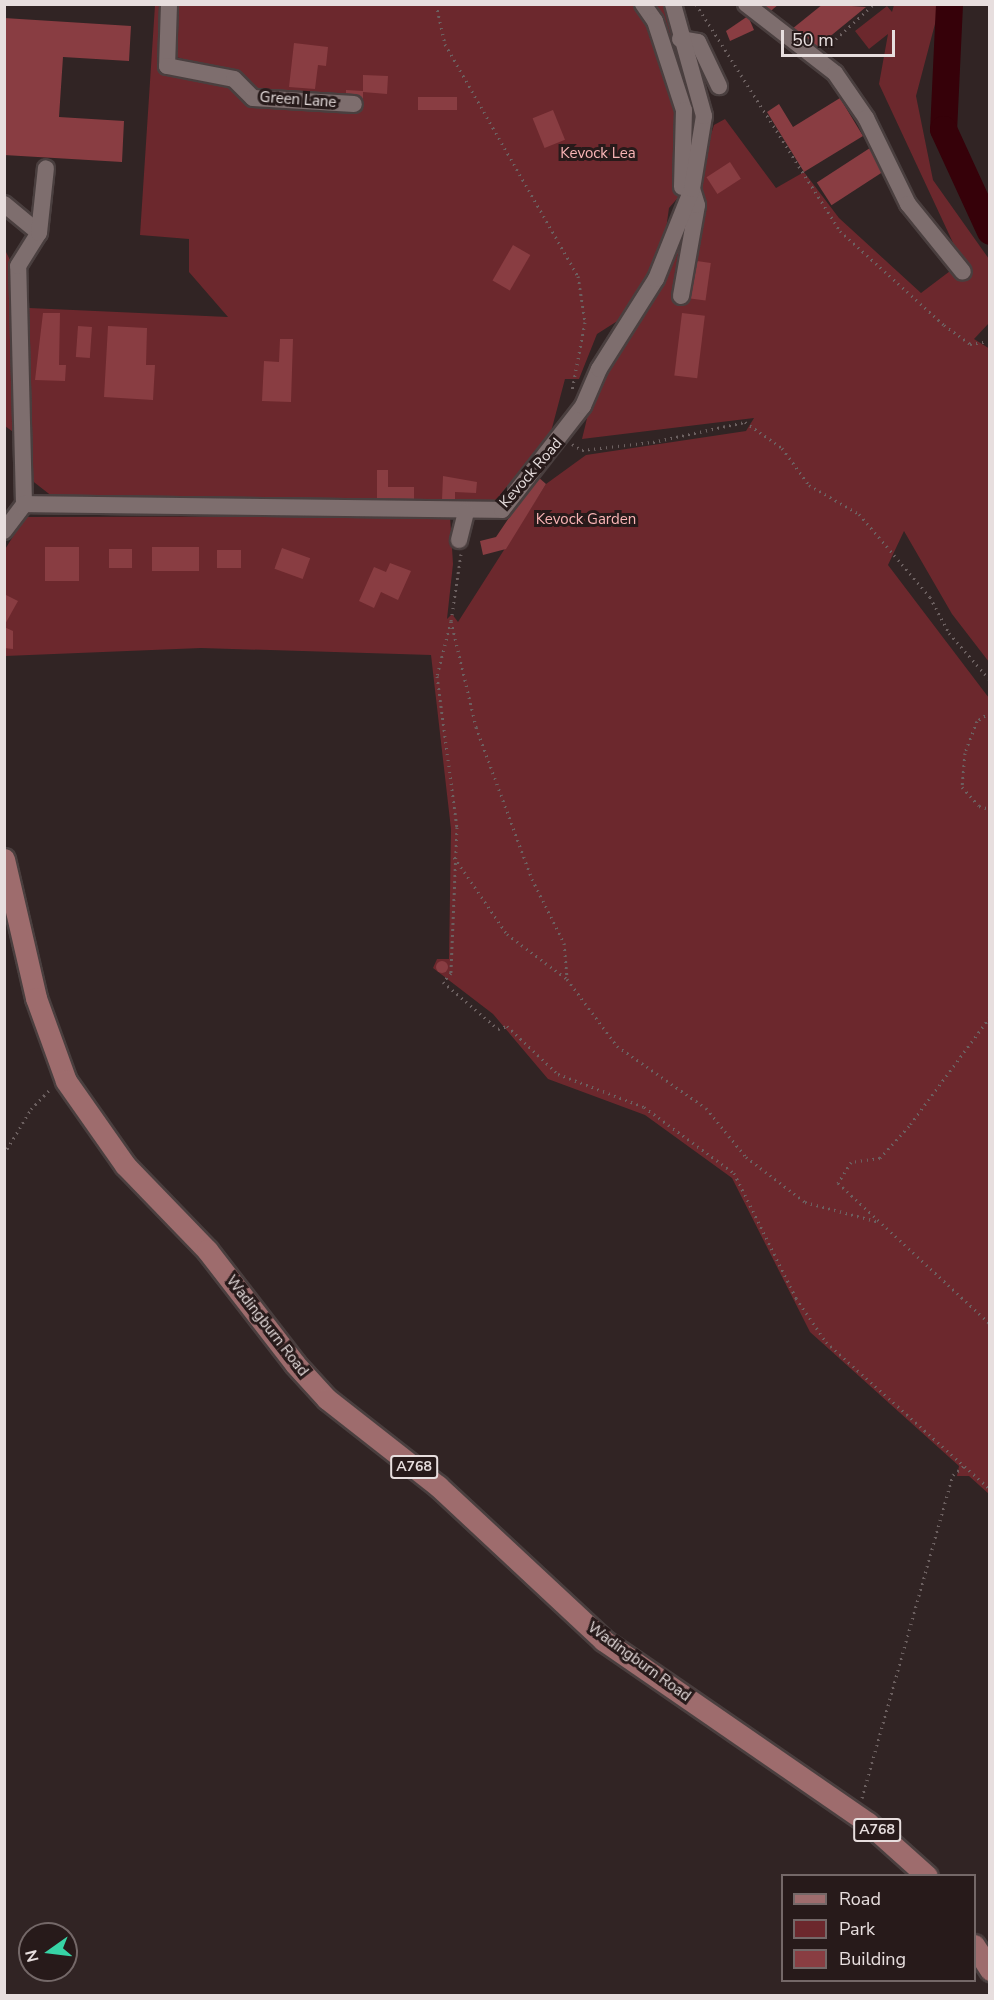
<!DOCTYPE html>
<html>
<head>
<meta charset="utf-8">
<style>
  body { margin:0 }
  #map { position:relative; width:994px; height:2000px; overflow:hidden; background:#312424; font-family:"Nunito Sans",sans-serif }
  div>[style] { position:absolute }
  [style*='--x'] { left:calc(var(--x)*1px); top:calc(var(--y)*1px); width:calc(var(--w)*1px); rotate:calc(var(--a)*1deg) }
  .green>* { inset:0; background:#6c282d }
  .river>* { height:27px; margin:-13.5px; padding:0 13.5px; transform-origin:13.5px; border-radius:13.5px; background:#360109 }
  .building>* { inset:0; background:#893d42; transform-origin:0 0 }
  .round { border-radius:50% }
  .path>* { height:3px; margin-top:-1.5px; transform-origin:0; background:repeating-linear-gradient(90deg,#6c6060 0 1.5px,transparent 0 6px) }
  .roads { filter:drop-shadow(2px 0 #4a3f3f) drop-shadow(-2px 0 #4a3f3f) drop-shadow(0 2px #4a3f3f) drop-shadow(0 -2px #4a3f3f) }
  .minor>* { height:16px; margin:-8px; padding:0 8px; transform-origin:8px; border-radius:8px; background:#7e6e6e }
  .major>* { height:21px; margin:-10.5px; padding:0 10.5px; transform-origin:10.5px; border-radius:10.5px; background:#9e6c6d }
  span { translate:-50% -50%; white-space:nowrap; text-align:center; line-height:1.15; -webkit-text-stroke:6px #271a1a; paint-order:stroke }
  .shield-label span { padding:2px 4px; background:#271a1a; border:2px solid; border-radius:4px; -webkit-text-stroke-width:0 }
  .shield-label { font-size:14px; color:#e7dede; font-weight:700 }
  .street-label { font-size:15px; color:#e7dede }
  .park-label { font-size:15px; color:#fab5b6 }
  .frame { position:absolute; inset:0; border:6px solid #e7dede; pointer-events:none }
  .legend { position:absolute; left:781px; top:1874px; width:195px; height:108px; box-sizing:border-box; background:#271a1a; border:2px solid #746868; margin:0; padding:8px 10px; list-style:none; font-size:18px; color:#e7dede }
  .legend li { display:flex; align-items:center; gap:12px; height:30px }
  .legend b { width:30px; border:2px solid #746868 }
  .north { position:absolute; left:18px; top:1922px; width:60px; height:60px; box-sizing:border-box; background:#271a1a; border:2px solid #746868; border-radius:50%; rotate:256deg; font-size:16px; font-weight:700; line-height:24px; text-align:center; color:#e7dede }
  .north::after { content:''; display:block; margin:auto; width:21px; height:27px; background:#37d4a6; clip-path:polygon(50% 0,100% 100%,50% 72%,0 100%) }
  .scale { position:absolute; left:781px; top:30px; width:114px; height:27px; box-sizing:border-box; border:3px solid #e7dede; border-top:0; padding-left:8px; font-size:18px; line-height:21px; white-space:nowrap; color:#e7dede; -webkit-text-stroke:4px #271a1a; paint-order:stroke }
</style>
</head>
<body>
<div id="map">
  <div class="green">
    <div style="clip-path:polygon(evenodd,155px 5px,665px 5px,693px 84px,695px 131px,688px 186px,669px 208px,663px 251px,651px 275px,619px 320px,597px 334px,579px 379px,565px 379px,548px 443px,500px 502px,53px 497px,30px 479px,29px 308px,228px 317px,189px 272px,189px 239px,140px 235px,155px 5px,176px 57px,234px 73px,254px 91px,252px 104px,227px 87px,175px 77px,176px 57px)"></div>
    <div style="clip-path:polygon(894px 5px,940px 5px,916px 96px,933px 180px,989px 259px,989px 323px,974px 339px,990px 349px,989px 662px,952px 614px,904px 531px,888px 565px,989px 698px,989px 1494px,969px 1476px,957px 1476px,959px 1466px,810px 1332px,732px 1178px,645px 1115px,548px 1079px,493px 1014px,433px 968px,437px 959px,449px 959px,451px 829px,431px 655px,201px 648px,5px 656px,4px 551px,25px 517px,450px 516px,453px 564px,447px 619px,452px 614px,458px 622px,546px 484px,586px 455px,746px 431px,754px 418px,582px 439px,590px 406px,632px 327px,664px 282px,714px 125px,725px 119px,776px 188px,804px 172px,839px 218px,921px 293px,962px 262px,879px 84px,888px 34px,869px 49px,855px 31px,887px 6px,892px 12px)"></div>
    <div style="clip-path:polygon(4px 248px,10px 260px,16px 434px,5px 426px)"></div>
  </div>
  <div class="river">
    <div style="--x:949;--y:4;--w:125;--a:92.7"></div>
    <div style="--x:943;--y:129;--w:112;--a:65.3"></div>
  </div>
  <div class="building">
    <div style="clip-path:polygon(758px 4px,779px 4px,766px 15px)"></div>
    <div style="clip-path:polygon(823px 4px,866px 7px,811px 52px,792px 29px)"></div>
    <div style="clip-path:polygon(748px 16px,754px 30px,730px 41px,726px 31px)"></div>
    <div style="clip-path:polygon(4px 18px,131px 26px,129px 61px,63px 57px,59px 117px,124px 121px,122px 162px,4px 155px)"></div>
    <div style="clip-path:polygon(294px 43px,328px 47px,326px 66px,318px 65px,315px 89px,289px 87px)"></div>
    <div style="clip-path:polygon(363px 75px,388px 76px,387px 94px,363px 92px,363px 101px,346px 101px,346px 90px,363px 91px)"></div>
    <div style="left:418px;top:97px;width:39px;height:13px"></div>
    <div style="clip-path:polygon(840px 98px,863px 136px,804px 172px,767px 112px,779px 104px,793px 127px)"></div>
    <div style="left:553px;top:110px;width:32px;height:22px;rotate:68deg"></div>
    <div style="left:873px;top:146px;width:27px;height:67px;rotate:57deg"></div>
    <div style="left:730px;top:162px;width:20px;height:28px;rotate:57deg"></div>
    <div style="clip-path:polygon(683px 218px,692px 221px,683px 255px,672px 252px)"></div>
    <div style="left:513px;top:245px;width:20px;height:41px;rotate:30deg"></div>
    <div style="left:690px;top:260px;width:21px;height:38px;rotate:8deg"></div>
    <div style="clip-path:polygon(43px 313px,60px 313px,59px 365px,66px 365px,65px 381px,35px 380px)"></div>
    <div style="left:682px;top:313px;width:23px;height:63px;rotate:7deg"></div>
    <div style="left:78px;top:326px;width:14px;height:31px;rotate:4deg"></div>
    <div style="clip-path:polygon(108px 326px,147px 328px,146px 365px,155px 365px,153px 400px,104px 397px)"></div>
    <div style="clip-path:polygon(280px 339px,293px 339px,291px 402px,262px 401px,264px 361px,279px 362px)"></div>
    <div style="clip-path:polygon(377px 470px,388px 470px,388px 487px,414px 487px,414px 503px,377px 503px)"></div>
    <div style="clip-path:polygon(443px 476px,477px 482px,476px 493px,455px 492px,455px 500px,442px 500px)"></div>
    <div style="clip-path:polygon(537px 476px,546px 484px,506px 549px,483px 555px,480px 541px,496px 537px)"></div>
    <div style="left:45px;top:547px;width:34px;height:34px"></div>
    <div style="left:152px;top:547px;width:47px;height:24px"></div>
    <div style="left:282px;top:548px;width:30px;height:22px;rotate:20deg"></div>
    <div style="left:109px;top:549px;width:23px;height:19px"></div>
    <div style="left:217px;top:550px;width:24px;height:18px"></div>
    <div style="clip-path:polygon(390px 563px,411px 571px,398px 600px,381px 592px,374px 608px,359px 601px,374px 567px,386px 572px)"></div>
    <div style="clip-path:polygon(4px 594px,18px 601px,4px 626px)"></div>
    <div style="clip-path:polygon(4px 627px,13px 631px,13px 649px,4px 648px)"></div>
    <div class="round" style="left:436px;top:961px;width:12px;height:12px"></div>
  </div>
  <div class="path">
    <div style="--x:436;--y:4;--w:41;--a:77.3"></div>
    <div style="--x:445;--y:44;--w:267;--a:60.2"></div>
    <div style="--x:578;--y:276;--w:47;--a:81.3"></div>
    <div style="--x:585;--y:322;--w:70;--a:100.7"></div>
    <div style="--x:696;--y:4;--w:269;--a:57.6"></div>
    <div style="--x:840;--y:231;--w:140;--a:42.1"></div>
    <div style="--x:944;--y:325;--w:32;--a:36"></div>
    <div style="--x:970;--y:344;--w:20;--a:-9"></div>
    <div style="--x:827;--y:47;--w:64;--a:-42.5"></div>
    <div style="--x:572;--y:444;--w:12;--a:31"></div>
    <div style="--x:582;--y:450;--w:71;--a:-6.4"></div>
    <div style="--x:653;--y:442;--w:94;--a:-12.3"></div>
    <div style="--x:745;--y:422;--w:45;--a:35.1"></div>
    <div style="--x:782;--y:448;--w:46;--a:53.9"></div>
    <div style="--x:809;--y:485;--w:58;--a:30.1"></div>
    <div style="--x:859;--y:514;--w:109;--a:49.5"></div>
    <div style="--x:930;--y:597;--w:41;--a:62.2"></div>
    <div style="--x:949;--y:633;--w:62;--a:48.9"></div>
    <div style="--x:461;--y:554;--w:68;--a:98.5"></div>
    <div style="--x:451;--y:621;--w:109;--a:76.7"></div>
    <div style="--x:476;--y:727;--w:162;--a:69.8"></div>
    <div style="--x:532;--y:879;--w:72;--a:63.4"></div>
    <div style="--x:564;--y:943;--w:36;--a:85"></div>
    <div style="--x:567;--y:979;--w:84;--a:53.3"></div>
    <div style="--x:617;--y:1046;--w:108;--a:34.9"></div>
    <div style="--x:706;--y:1108;--w:63;--a:50.8"></div>
    <div style="--x:746;--y:1157;--w:74;--a:37.3"></div>
    <div style="--x:805;--y:1202;--w:77;--a:15.1"></div>
    <div style="--x:451;--y:621;--w:57;--a:104.3"></div>
    <div style="--x:437;--y:676;--w:152;--a:82.5"></div>
    <div style="--x:457;--y:827;--w:146;--a:92.4"></div>
    <div style="--x:451;--y:973;--w:12;--a:132"></div>
    <div style="--x:443;--y:982;--w:72;--a:40.5"></div>
    <div style="--x:498;--y:1029;--w:9;--a:-18"></div>
    <div style="--x:507;--y:1026;--w:70;--a:43.3"></div>
    <div style="--x:558;--y:1074;--w:92;--a:21"></div>
    <div style="--x:644;--y:1107;--w:112;--a:36.3"></div>
    <div style="--x:734;--y:1173;--w:140;--a:63.6"></div>
    <div style="--x:796;--y:1298;--w:53;--a:55.7"></div>
    <div style="--x:826;--y:1342;--w:220;--a:41.9"></div>
    <div style="--x:990;--y:712;--w:16;--a:145"></div>
    <div style="--x:977;--y:721;--w:34;--a:111"></div>
    <div style="--x:965;--y:753;--w:34;--a:95"></div>
    <div style="--x:962;--y:787;--w:25;--a:48"></div>
    <div style="--x:979;--y:806;--w:11;--a:15"></div>
    <div style="--x:454;--y:857;--w:93;--a:55.5"></div>
    <div style="--x:507;--y:934;--w:75;--a:36.9"></div>
    <div style="--x:990;--y:1017;--w:136;--a:126.6"></div>
    <div style="--x:909;--y:1126;--w:43;--a:132.2"></div>
    <div style="--x:880;--y:1158;--w:29;--a:172"></div>
    <div style="--x:851;--y:1162;--w:25;--a:122"></div>
    <div style="--x:838;--y:1183;--w:207;--a:42.8"></div>
    <div style="--x:4;--y:1154;--w:52;--a:-59"></div>
    <div style="--x:31;--y:1109;--w:29;--a:-46"></div>
    <div style="--x:862;--y:1798;--w:336;--a:-74.3"></div>
    <div style="--x:953;--y:1475;--w:16;--a:-40"></div>
  </div>
  <div class="roads">
    <div class="minor">
      <div style="--x:169;--y:4;--w:62;--a:91.8"></div>
      <div style="--x:167;--y:66;--w:68;--a:11"></div>
      <div style="--x:234;--y:79;--w:27;--a:45"></div>
      <div style="--x:253;--y:98;--w:101;--a:3.4"></div>
      <div style="--x:643;--y:4;--w:21;--a:55"></div>
      <div style="--x:655;--y:21;--w:94;--a:72"></div>
      <div style="--x:684;--y:110;--w:77;--a:91.5"></div>
      <div style="--x:746;--y:4;--w:113;--a:37.8"></div>
      <div style="--x:835;--y:73;--w:55;--a:55.4"></div>
      <div style="--x:866;--y:118;--w:96;--a:64"></div>
      <div style="--x:908;--y:204;--w:87;--a:51"></div>
      <div style="--x:680;--y:39;--w:18;--a:9"></div>
      <div style="--x:698;--y:42;--w:49;--a:64.5"></div>
      <div style="--x:4;--y:204;--w:45;--a:39.6"></div>
      <div style="--x:681;--y:296;--w:92;--a:-80"></div>
      <div style="--x:697;--y:205;--w:17;--a:-107"></div>
      <div style="--x:24;--y:504;--w:238;--a:-91.4"></div>
      <div style="--x:18;--y:266;--w:39;--a:-58"></div>
      <div style="--x:39;--y:233;--w:65;--a:-83.9"></div>
      <div style="--x:4;--y:531;--w:34;--a:-53"></div>
      <div style="--x:24;--y:504;--w:478;--a:0.7"></div>
      <div style="--x:502;--y:510;--w:132;--a:-52.1"></div>
      <div style="--x:583;--y:406;--w:40;--a:-66.6"></div>
      <div style="--x:599;--y:369;--w:107;--a:-57.7"></div>
      <div style="--x:656;--y:279;--w:97;--a:-68.2"></div>
      <div style="--x:692;--y:189;--w:74;--a:-80.7"></div>
      <div style="--x:704;--y:116;--w:116;--a:-105.5"></div>
      <div style="--x:459;--y:540;--w:29;--a:-76"></div>
    </div>
    <div class="major">
      <div style="--x:4;--y:859;--w:143;--a:77"></div>
      <div style="--x:36;--y:998;--w:88;--a:70.1"></div>
      <div style="--x:66;--y:1081;--w:103;--a:54.9"></div>
      <div style="--x:125;--y:1165;--w:118;--a:46"></div>
      <div style="--x:207;--y:1250;--w:144;--a:52.3"></div>
      <div style="--x:295;--y:1364;--w:47;--a:47.6"></div>
      <div style="--x:327;--y:1399;--w:141;--a:38.1"></div>
      <div style="--x:438;--y:1486;--w:226;--a:43"></div>
      <div style="--x:603;--y:1640;--w:322;--a:34.6"></div>
      <div style="--x:868;--y:1823;--w:79;--a:41.9"></div>
      <div style="--x:974;--y:1945;--w:30;--a:57"></div>
    </div>
  </div>
  <div class="shield-label">
    <span style="left:414px;top:1467px">A768</span>
    <span style="left:877px;top:1830px">A768</span>
  </div>
  <div class="street-label">
    <span style="left:298px;top:100px;rotate:4deg">Green Lane</span>
    <span style="left:531px;top:473px;rotate:-49deg">Kevock Road</span>
    <span style="left:267px;top:1326px;rotate:52deg">Wadingburn Road</span>
    <span style="left:639px;top:1662px;rotate:36deg">Wadingburn Road</span>
  </div>
  <div class="park-label">
    <span style="left:598px;top:154px">Kevock Lea</span>
    <span style="left:586px;top:520px">Kevock Garden</span>
  </div>
  <div class="frame"></div>
  <ul class="legend">
  <li><b style="height:8px;background:#9e6c6d"></b>Road</li>
  <li><b style="height:16px;background:#6c282d"></b>Park</li>
  <li><b style="height:16px;background:#893d42"></b>Building</li>
  </ul>
  <div class="north">N</div>
  <div class="scale">50 m</div>
</div>
</body>
</html>
